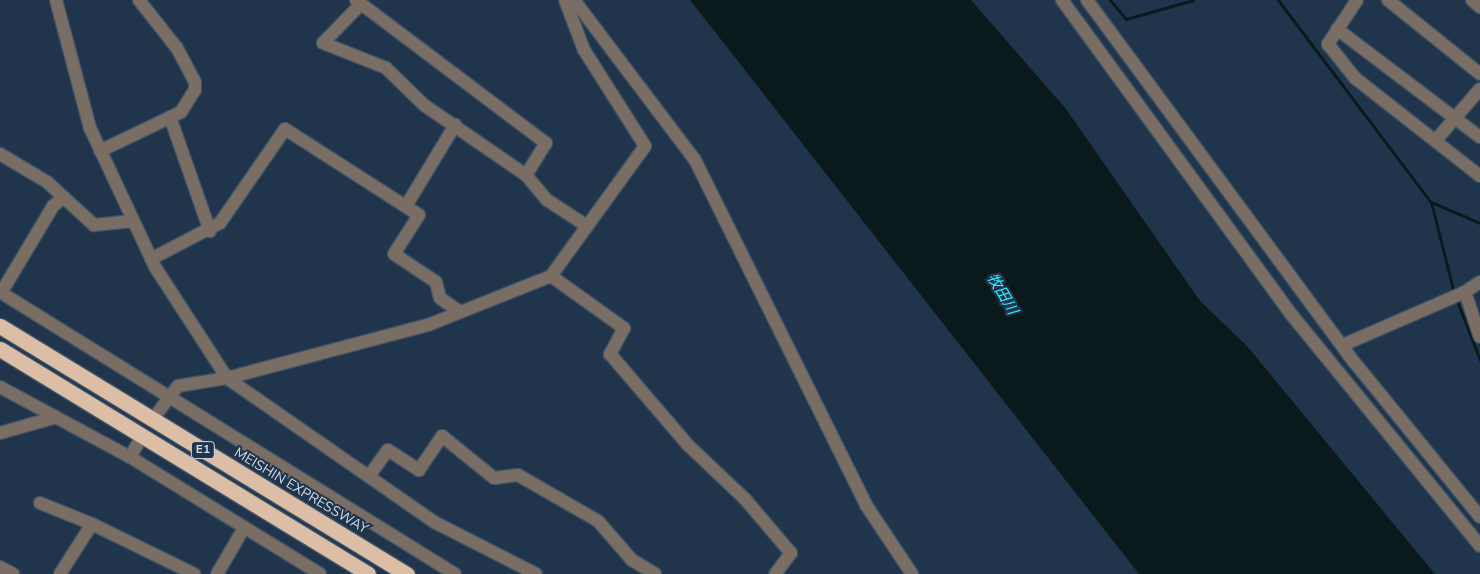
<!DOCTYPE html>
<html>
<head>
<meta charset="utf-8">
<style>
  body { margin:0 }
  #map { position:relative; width:1480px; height:574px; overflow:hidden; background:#20354b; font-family:"Nunito Sans","Noto Sans JP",sans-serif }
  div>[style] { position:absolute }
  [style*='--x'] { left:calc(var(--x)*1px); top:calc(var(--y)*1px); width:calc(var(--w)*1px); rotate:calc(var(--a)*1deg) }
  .water>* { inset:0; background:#0a1a1c }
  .stream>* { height:3px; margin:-1.5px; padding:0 1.5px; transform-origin:1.5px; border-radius:1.5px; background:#0a1a1c }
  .roads { filter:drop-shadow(1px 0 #3f5367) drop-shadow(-1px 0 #3f5367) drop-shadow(0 1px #3f5367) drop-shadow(0 -1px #3f5367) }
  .minor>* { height:12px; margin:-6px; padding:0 6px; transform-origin:6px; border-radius:6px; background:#7a6e64 }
  .highway>* { height:15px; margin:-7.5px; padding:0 7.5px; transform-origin:7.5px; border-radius:7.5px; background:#dbbea5 }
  span { translate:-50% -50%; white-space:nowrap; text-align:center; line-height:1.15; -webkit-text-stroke:4px #20354b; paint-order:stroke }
  .shield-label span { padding:1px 4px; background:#20354b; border:1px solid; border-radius:4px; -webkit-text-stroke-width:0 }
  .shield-label { font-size:12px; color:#cedbe9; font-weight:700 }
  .street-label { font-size:14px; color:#cedbe9 }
  .water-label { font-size:15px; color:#32eff9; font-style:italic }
</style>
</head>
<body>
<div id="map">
  <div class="water">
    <div style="clip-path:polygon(690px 0,971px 0,1066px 109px,1200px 301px,1247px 346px,1435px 574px,1139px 574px)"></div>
  </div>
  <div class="stream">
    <div style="--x:1110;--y:0;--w:25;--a:50"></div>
    <div style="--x:1126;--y:19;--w:70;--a:-15.8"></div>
    <div style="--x:1278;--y:0;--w:253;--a:52.9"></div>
    <div style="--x:1431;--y:202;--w:94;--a:75.8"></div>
    <div style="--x:1431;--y:202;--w:53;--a:23.2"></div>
    <div style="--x:1456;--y:298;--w:66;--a:68.8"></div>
  </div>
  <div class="roads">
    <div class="minor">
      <div style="--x:56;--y:0;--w:132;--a:75.1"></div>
      <div style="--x:90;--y:128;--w:153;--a:64.9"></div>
      <div style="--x:155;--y:267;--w:132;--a:57"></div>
      <div style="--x:227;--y:378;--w:254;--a:34.8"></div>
      <div style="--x:436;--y:523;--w:112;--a:27"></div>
      <div style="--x:356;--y:0;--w:238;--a:37"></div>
      <div style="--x:546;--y:143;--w:38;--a:122"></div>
      <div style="--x:574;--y:0;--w:201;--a:52.9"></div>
      <div style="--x:695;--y:160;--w:385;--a:63.6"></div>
      <div style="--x:866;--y:505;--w:83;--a:56.3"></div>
      <div style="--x:1062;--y:0;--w:389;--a:53.9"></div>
      <div style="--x:1291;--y:314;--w:299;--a:50.8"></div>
      <div style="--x:1087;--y:0;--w:451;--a:53.6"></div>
      <div style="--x:1355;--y:363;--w:198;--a:50.9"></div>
      <div style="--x:1357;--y:0;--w:53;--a:123.4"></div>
      <div style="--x:1328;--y:44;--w:43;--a:51.5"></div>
      <div style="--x:1355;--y:78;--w:159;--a:38.1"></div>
      <div style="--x:1388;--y:0;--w:118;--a:38.8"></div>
      <div style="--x:1472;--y:0;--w:11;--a:41"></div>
      <div style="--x:361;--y:4;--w:54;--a:134.3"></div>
      <div style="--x:323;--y:43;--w:68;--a:21.6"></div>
      <div style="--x:386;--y:68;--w:53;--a:44.2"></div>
      <div style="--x:424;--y:105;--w:124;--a:34.5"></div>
      <div style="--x:526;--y:175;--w:33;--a:50"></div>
      <div style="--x:547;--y:200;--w:48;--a:33"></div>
      <div style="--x:1337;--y:29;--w:179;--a:37.1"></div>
      <div style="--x:170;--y:117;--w:121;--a:70.7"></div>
      <div style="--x:1436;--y:140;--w:67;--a:-49.2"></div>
      <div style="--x:100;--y:151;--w:90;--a:-25.7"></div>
      <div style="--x:181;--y:112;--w:26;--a:-58"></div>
      <div style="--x:195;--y:90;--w:8;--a:-90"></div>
      <div style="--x:195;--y:82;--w:40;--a:-118"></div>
      <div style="--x:176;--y:47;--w:60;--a:-128.2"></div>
      <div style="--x:0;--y:154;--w:55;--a:30.8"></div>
      <div style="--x:47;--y:182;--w:64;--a:42.5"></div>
      <div style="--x:94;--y:225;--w:39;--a:-6"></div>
      <div style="--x:406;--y:206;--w:95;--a:-58.8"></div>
      <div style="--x:151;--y:259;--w:78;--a:-27.6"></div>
      <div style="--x:220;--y:223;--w:114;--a:-55.3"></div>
      <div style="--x:285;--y:129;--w:159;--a:32.7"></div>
      <div style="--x:419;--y:215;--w:46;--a:122.7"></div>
      <div style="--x:394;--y:254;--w:50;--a:33.7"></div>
      <div style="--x:436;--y:282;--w:16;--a:76"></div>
      <div style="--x:440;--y:298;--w:24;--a:35"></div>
      <div style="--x:551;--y:276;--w:90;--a:35.5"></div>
      <div style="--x:624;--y:328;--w:30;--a:118"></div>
      <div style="--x:610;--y:354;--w:120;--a:49.4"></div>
      <div style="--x:688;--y:445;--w:79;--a:43.5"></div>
      <div style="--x:745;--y:499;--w:71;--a:49.6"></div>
      <div style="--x:791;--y:553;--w:26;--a:127"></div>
      <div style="--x:0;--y:292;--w:535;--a:31.79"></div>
      <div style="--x:1465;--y:292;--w:47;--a:71.6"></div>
      <div style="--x:1;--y:293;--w:101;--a:-59.1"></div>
      <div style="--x:53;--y:206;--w:14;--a:-39"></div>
      <div style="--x:1343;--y:345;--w:133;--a:-23.5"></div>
      <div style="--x:1465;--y:292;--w:18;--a:-34"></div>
      <div style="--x:0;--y:387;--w:148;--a:28.3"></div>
      <div style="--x:130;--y:457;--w:223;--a:31.6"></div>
      <div style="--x:159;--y:411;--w:31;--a:-53"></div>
      <div style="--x:178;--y:386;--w:50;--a:-9.3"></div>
      <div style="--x:227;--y:378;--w:208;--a:-14.8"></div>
      <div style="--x:428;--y:325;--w:132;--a:-21.7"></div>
      <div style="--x:551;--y:276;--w:160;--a:-54.1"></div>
      <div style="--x:645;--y:146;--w:114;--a:-122.4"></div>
      <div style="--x:584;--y:50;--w:53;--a:-110.8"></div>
      <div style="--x:0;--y:433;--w:58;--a:-15.9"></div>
      <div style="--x:130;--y:457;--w:14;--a:-60"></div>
      <div style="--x:369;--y:476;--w:32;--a:-54"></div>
      <div style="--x:388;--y:450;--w:37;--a:33"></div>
      <div style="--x:419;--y:470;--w:41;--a:-55.9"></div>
      <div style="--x:442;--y:436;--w:67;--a:38.9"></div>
      <div style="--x:494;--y:478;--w:24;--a:-7"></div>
      <div style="--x:518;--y:475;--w:92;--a:29.9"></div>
      <div style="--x:598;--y:521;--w:52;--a:48.9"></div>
      <div style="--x:632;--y:560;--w:27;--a:31"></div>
      <div style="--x:40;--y:503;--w:56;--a:22"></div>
      <div style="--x:0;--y:567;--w:15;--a:28"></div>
      <div style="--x:60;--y:574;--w:59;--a:-57.4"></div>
      <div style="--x:92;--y:524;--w:114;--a:26.1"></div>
      <div style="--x:217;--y:574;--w:53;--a:-59.6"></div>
    </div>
    <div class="highway">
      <div style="--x:0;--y:326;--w:477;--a:31.4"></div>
      <div style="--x:0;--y:349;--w:431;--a:31.4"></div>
    </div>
  </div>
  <div class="shield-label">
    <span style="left:203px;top:450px">E1</span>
  </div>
  <div class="street-label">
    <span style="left:301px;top:491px;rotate:31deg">MEISHIN EXPRESSWAY</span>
  </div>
  <div class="water-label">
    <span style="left:1002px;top:294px;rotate:59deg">牧田川</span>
  </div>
</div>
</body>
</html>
